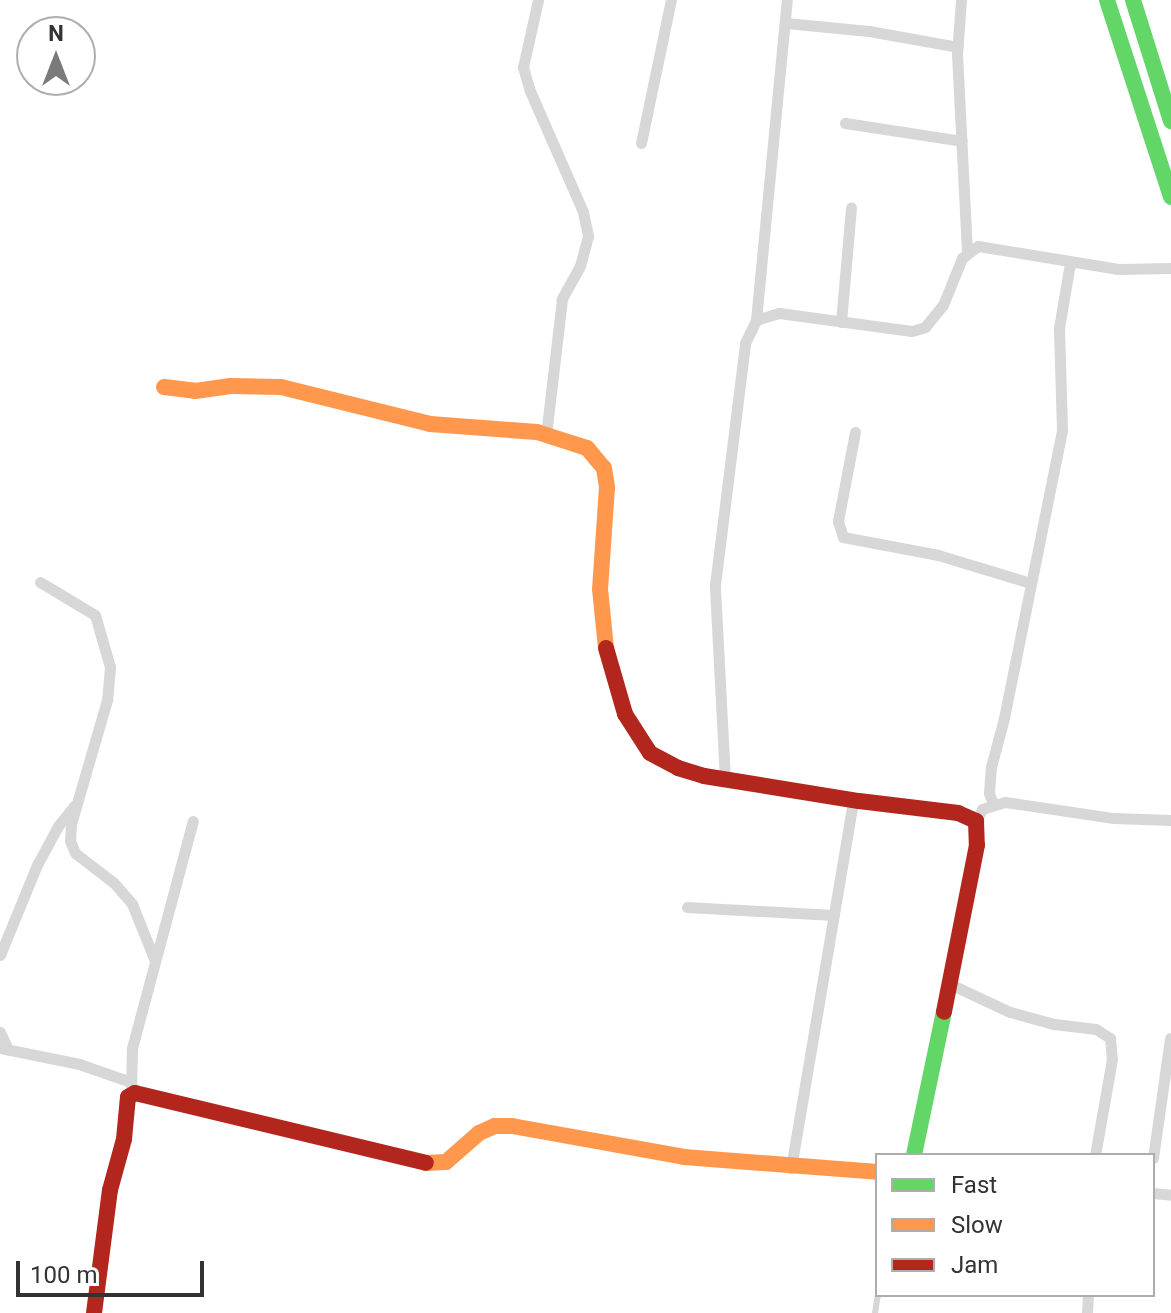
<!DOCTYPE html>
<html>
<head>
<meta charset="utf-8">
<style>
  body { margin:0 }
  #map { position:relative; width:1171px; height:1313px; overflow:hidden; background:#fff; font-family:Roboto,sans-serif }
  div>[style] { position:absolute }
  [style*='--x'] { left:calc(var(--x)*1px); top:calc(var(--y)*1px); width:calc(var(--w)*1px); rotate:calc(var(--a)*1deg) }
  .lane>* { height:6px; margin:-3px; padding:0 3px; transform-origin:3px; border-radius:3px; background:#d7d7d7 }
  .street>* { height:11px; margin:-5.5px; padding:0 5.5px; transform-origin:5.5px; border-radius:5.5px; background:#d7d7d7 }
  .fast>* { height:16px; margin:-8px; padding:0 8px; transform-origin:8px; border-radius:8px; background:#63d668 }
  .slow>* { height:16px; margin:-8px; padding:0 8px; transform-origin:8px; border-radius:8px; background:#ff974d }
  .jam>* { height:16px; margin:-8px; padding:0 8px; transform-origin:8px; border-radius:8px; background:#b3261e }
  span { translate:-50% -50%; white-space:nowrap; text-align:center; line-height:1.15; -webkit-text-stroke:8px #fff; paint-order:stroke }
  .legend { position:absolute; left:875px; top:1153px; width:280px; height:144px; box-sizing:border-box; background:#fff; border:2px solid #adadad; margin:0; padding:10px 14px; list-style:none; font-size:24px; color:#333 }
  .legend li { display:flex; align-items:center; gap:16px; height:40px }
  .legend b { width:40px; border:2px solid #adadad }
  .north { position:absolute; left:16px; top:16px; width:80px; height:80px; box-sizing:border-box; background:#fff; border:2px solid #adadad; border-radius:50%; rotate:0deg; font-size:22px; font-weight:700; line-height:32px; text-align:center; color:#333 }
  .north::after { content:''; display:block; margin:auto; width:28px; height:36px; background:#7a7a7a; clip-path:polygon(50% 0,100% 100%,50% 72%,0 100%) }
  .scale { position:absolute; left:16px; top:1261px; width:188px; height:36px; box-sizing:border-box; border:4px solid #333; border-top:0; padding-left:10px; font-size:24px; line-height:28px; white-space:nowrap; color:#333; -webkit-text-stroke:6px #fff; paint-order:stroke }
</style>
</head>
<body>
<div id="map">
  <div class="lane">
    <div style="--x:875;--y:1313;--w:18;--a:-81"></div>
  </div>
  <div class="street">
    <div style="--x:538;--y:0;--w:69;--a:102.6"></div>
    <div style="--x:523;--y:67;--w:25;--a:74"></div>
    <div style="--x:530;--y:91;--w:132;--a:66.3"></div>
    <div style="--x:583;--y:212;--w:25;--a:78"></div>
    <div style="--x:588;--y:236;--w:31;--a:105"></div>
    <div style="--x:580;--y:266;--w:38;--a:119"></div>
    <div style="--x:562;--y:299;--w:137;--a:96.7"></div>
    <div style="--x:961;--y:0;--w:54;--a:94.2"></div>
    <div style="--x:957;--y:54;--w:197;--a:87.1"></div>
    <div style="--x:786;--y:23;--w:83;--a:5.5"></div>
    <div style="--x:869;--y:31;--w:90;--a:10.2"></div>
    <div style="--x:845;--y:123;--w:118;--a:8.7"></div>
    <div style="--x:641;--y:143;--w:146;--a:-78.2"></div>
    <div style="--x:756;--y:320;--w:321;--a:-84.5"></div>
    <div style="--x:841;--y:322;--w:115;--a:-85"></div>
    <div style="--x:855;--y:432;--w:91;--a:100.8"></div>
    <div style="--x:838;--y:521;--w:17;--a:73"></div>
    <div style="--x:843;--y:537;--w:97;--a:10.7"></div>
    <div style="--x:938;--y:555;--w:97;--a:16.8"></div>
    <div style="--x:40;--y:582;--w:64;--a:31"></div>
    <div style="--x:95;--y:615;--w:54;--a:73.9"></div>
    <div style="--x:110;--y:667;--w:33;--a:95"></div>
    <div style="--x:107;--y:700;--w:129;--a:106.2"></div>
    <div style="--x:71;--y:824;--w:17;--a:93"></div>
    <div style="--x:70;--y:841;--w:13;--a:67"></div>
    <div style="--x:75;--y:853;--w:49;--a:37.6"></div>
    <div style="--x:114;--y:883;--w:28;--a:49"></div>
    <div style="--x:132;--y:904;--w:61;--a:68"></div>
    <div style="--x:725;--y:779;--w:194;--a:-93"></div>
    <div style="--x:715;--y:585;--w:244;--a:-82.9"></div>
    <div style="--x:745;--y:343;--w:25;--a:-64"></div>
    <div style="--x:756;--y:320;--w:24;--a:-17"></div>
    <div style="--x:779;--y:313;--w:134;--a:7.7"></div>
    <div style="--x:912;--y:331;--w:14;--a:-17"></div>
    <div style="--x:925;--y:327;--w:28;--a:-51"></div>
    <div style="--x:943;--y:305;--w:51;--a:-68"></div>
    <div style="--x:962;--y:258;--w:20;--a:-37"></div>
    <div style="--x:978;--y:246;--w:142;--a:9.3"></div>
    <div style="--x:1118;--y:269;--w:53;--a:-1.1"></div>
    <div style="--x:993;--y:804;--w:12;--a:-110"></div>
    <div style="--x:989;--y:793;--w:26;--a:-86"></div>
    <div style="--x:991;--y:767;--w:51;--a:-75.1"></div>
    <div style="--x:1004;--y:718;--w:294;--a:-78.6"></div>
    <div style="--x:1062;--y:430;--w:102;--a:-91.7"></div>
    <div style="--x:1059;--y:328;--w:66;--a:-80.4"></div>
    <div style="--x:976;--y:821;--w:13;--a:-63"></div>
    <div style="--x:982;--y:809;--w:24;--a:-17"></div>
    <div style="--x:1005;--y:802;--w:110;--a:8.4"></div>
    <div style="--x:1114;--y:818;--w:57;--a:2"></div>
    <div style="--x:687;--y:907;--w:147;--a:3.1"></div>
    <div style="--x:0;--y:955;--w:97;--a:-67.7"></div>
    <div style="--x:37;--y:865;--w:44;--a:-61.7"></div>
    <div style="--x:58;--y:826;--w:26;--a:-51"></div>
    <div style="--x:950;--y:984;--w:66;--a:25"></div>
    <div style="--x:1010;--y:1012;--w:46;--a:15.3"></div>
    <div style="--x:1054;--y:1024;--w:42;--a:6.8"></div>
    <div style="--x:1096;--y:1029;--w:17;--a:33"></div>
    <div style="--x:1110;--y:1038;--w:21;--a:85"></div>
    <div style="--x:1112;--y:1059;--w:97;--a:100"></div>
    <div style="--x:0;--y:1032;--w:19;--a:65"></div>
    <div style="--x:0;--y:1048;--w:81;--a:11.4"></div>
    <div style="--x:79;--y:1064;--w:55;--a:19.1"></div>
    <div style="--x:131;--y:1094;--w:46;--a:-88.8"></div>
    <div style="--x:132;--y:1048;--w:235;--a:-75"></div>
    <div style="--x:1153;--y:1158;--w:121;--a:-81.9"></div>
    <div style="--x:791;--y:1168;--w:373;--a:-80.4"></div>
    <div style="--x:1153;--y:1193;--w:18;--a:6"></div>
    <div style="--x:1087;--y:1313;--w:18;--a:-87"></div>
  </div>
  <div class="fast">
    <div style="--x:1107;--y:0;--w:207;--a:72"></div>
    <div style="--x:1133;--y:0;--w:127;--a:72.6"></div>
    <div style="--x:914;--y:1155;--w:146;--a:-78.2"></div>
  </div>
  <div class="slow">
    <div style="--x:164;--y:387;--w:31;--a:7"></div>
    <div style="--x:195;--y:391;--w:36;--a:-8"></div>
    <div style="--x:231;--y:386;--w:50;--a:1.1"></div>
    <div style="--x:281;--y:387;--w:154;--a:13.9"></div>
    <div style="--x:430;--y:424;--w:107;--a:4.3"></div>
    <div style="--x:537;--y:432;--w:52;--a:17.7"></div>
    <div style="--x:587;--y:448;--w:26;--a:50"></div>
    <div style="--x:604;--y:468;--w:19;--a:81"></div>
    <div style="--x:607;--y:487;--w:102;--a:93.9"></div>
    <div style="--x:600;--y:589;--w:59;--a:84.2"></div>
    <div style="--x:426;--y:1163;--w:20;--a:-3"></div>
    <div style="--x:446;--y:1162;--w:44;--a:-41.3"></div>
    <div style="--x:479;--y:1133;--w:17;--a:-24"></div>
    <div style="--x:495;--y:1126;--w:17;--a:0"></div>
    <div style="--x:512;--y:1126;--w:175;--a:10.2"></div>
    <div style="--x:684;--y:1157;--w:194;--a:4.4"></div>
  </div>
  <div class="jam">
    <div style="--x:606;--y:648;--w:69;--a:73.9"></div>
    <div style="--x:625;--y:714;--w:46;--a:57.3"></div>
    <div style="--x:650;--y:753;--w:32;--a:28"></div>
    <div style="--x:678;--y:768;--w:27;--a:17"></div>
    <div style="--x:704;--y:776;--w:157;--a:9.2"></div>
    <div style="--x:859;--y:801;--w:100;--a:6.9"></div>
    <div style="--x:958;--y:813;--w:20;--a:24"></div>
    <div style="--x:976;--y:821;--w:24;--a:88"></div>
    <div style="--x:977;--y:845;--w:170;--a:101.2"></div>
    <div style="--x:94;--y:1313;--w:124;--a:-82.6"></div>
    <div style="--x:110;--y:1190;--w:53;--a:-74.6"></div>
    <div style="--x:124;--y:1139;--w:42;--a:-84.6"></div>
    <div style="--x:128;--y:1097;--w:8;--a:-30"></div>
    <div style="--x:135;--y:1093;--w:299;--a:13.5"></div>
  </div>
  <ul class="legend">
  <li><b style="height:10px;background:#63d668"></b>Fast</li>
  <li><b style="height:10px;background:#ff974d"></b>Slow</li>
  <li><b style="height:10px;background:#b3261e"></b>Jam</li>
  </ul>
  <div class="north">N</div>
  <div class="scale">100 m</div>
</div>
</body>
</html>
